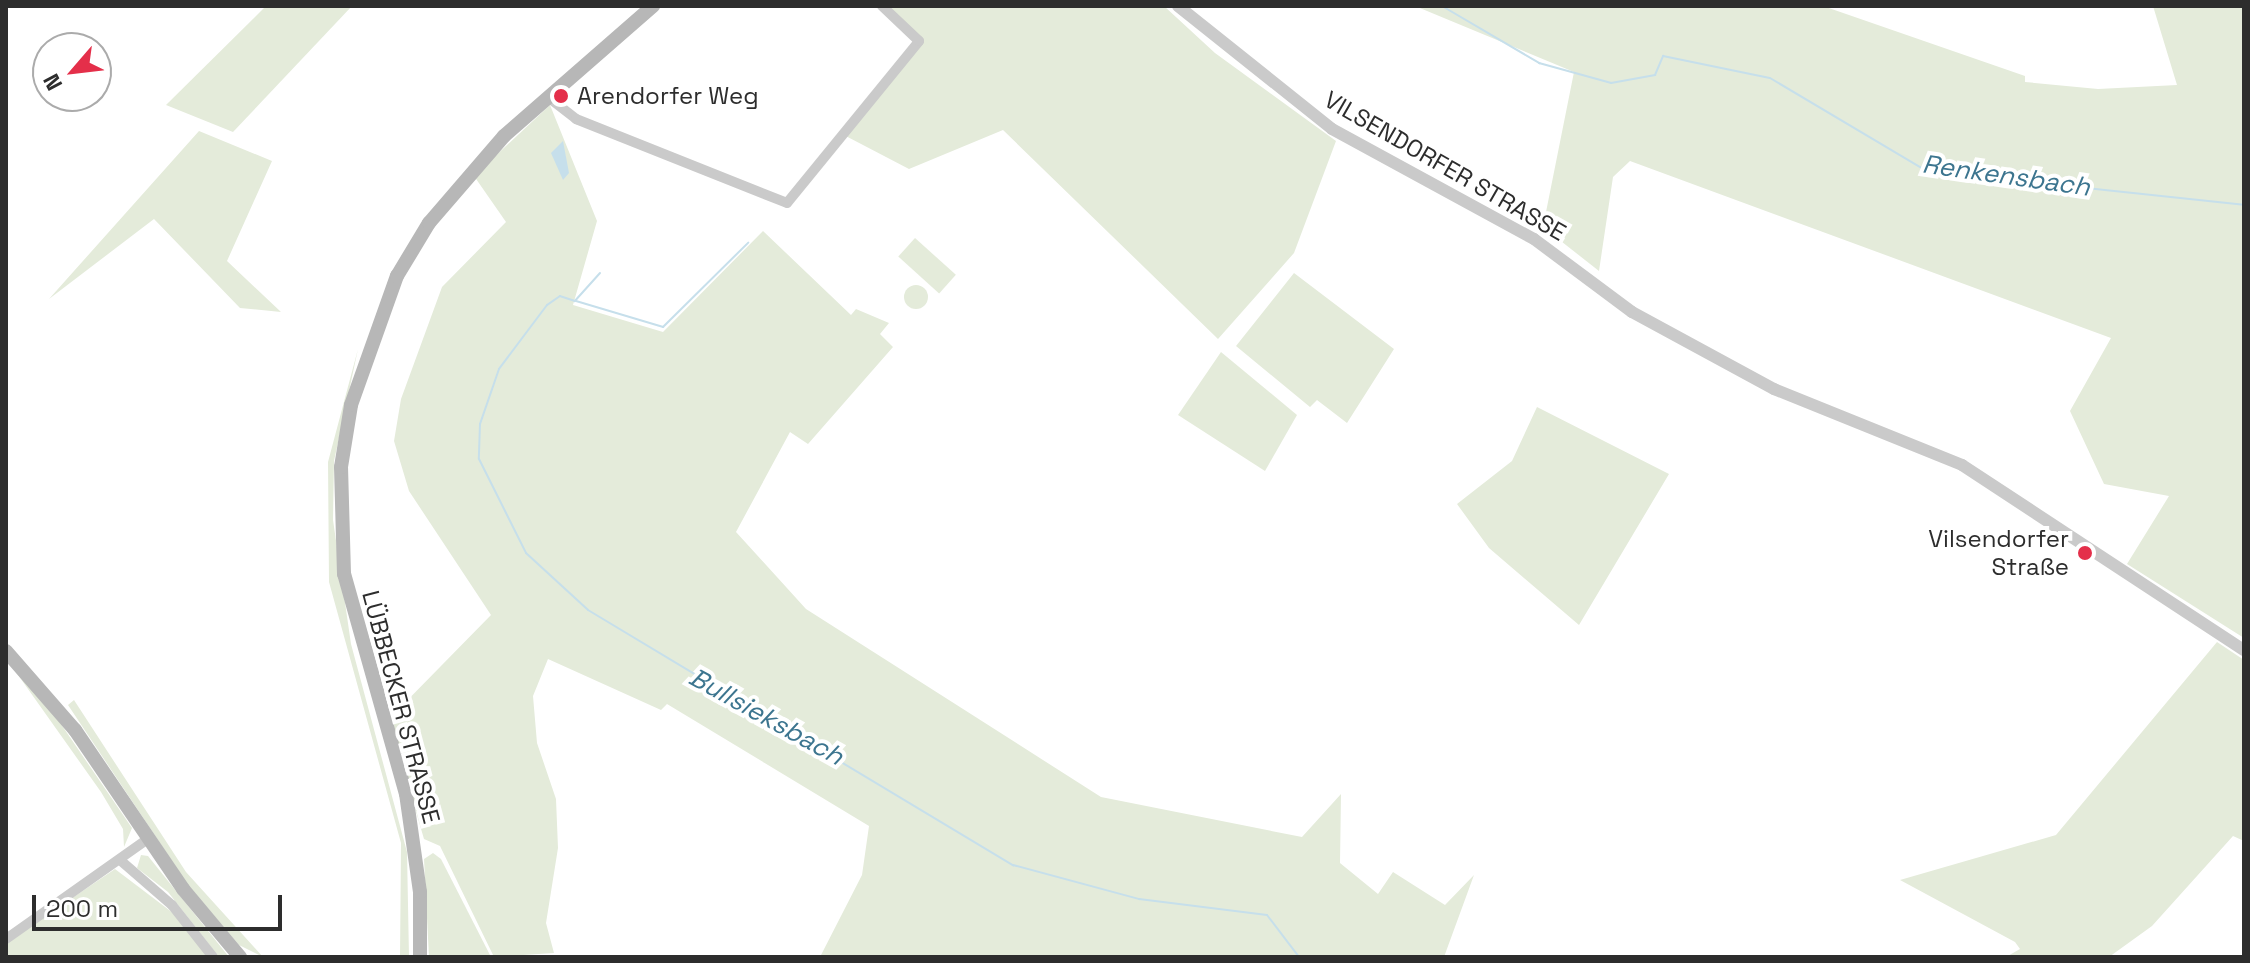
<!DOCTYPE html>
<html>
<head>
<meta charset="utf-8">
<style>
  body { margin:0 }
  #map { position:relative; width:2250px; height:963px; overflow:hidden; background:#fff; font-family:"Space Grotesk",sans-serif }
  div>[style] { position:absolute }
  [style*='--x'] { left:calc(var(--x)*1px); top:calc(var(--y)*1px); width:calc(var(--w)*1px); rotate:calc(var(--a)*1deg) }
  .green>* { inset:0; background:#e4ebda; transform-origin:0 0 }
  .round { border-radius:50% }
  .water>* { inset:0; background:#c6dfeb }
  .stream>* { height:2px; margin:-1px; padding:0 1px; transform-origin:1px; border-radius:1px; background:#c6dfeb }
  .minor>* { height:10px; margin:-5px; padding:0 5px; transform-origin:5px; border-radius:5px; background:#cacaca }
  .tertiary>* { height:12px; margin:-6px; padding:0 6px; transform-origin:6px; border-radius:6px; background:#cacaca }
  .secondary>* { height:14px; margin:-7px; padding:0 7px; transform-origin:7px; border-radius:7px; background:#b7b7b7 }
  .dots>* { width:22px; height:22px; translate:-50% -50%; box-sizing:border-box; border:4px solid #fff; border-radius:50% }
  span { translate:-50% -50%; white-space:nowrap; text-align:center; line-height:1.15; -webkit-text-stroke:8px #fff; paint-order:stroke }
  .poi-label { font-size:24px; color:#2d2d2d }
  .left { translate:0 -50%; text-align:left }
  .right { translate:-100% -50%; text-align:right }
  .street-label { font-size:24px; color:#2d2d2d }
  .water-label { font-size:26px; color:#3c758f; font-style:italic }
  .frame { position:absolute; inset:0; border:8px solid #2d2d2d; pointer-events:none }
  .north { position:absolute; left:32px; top:32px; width:80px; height:80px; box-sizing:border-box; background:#fff; border:2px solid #ababab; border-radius:50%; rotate:242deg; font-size:22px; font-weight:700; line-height:32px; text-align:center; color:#2d2d2d }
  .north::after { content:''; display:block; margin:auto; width:28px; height:36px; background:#e42f4a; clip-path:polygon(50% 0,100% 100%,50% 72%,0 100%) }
  .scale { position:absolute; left:32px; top:895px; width:250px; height:36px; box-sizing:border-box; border:4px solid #2d2d2d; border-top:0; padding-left:10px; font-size:24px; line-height:28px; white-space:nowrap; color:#2d2d2d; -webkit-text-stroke:6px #fff; paint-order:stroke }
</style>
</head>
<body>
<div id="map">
  <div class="green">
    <div style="clip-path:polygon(266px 6px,352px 6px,233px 132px,166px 105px)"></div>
    <div style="clip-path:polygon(879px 6px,1164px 6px,1215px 53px,1336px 141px,1294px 253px,1218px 339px,1003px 130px,909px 169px,840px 133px,915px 41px)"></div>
    <div style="clip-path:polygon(1415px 6px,1823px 6px,2025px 76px,2025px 82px,2098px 89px,2177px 85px,2153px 6px,2244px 6px,2244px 638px,2127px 564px,2169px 496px,2104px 484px,2070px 411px,2111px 338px,1630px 161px,1613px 177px,1599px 271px,1543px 227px,1574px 72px)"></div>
    <div style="clip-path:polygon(550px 105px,597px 221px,573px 305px,663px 332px,763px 231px,851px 315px,856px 309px,889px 323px,880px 334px,893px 347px,808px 444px,790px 432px,736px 532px,806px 609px,1101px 797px,1302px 837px,1341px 794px,1340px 863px,1378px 894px,1393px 872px,1445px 905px,1474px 875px,1444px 957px,820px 957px,862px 875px,869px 826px,667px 704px,661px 710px,548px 659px,533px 696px,537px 743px,556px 799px,558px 848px,546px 923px,554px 953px,494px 957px,440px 846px,424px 839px,389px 719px,491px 615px,409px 491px,394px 441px,401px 399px,442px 287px,506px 222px,474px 176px)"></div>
    <div style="clip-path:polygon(199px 131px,272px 161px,227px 261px,281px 312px,240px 308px,154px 219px,49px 299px)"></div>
    <div style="left:915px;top:238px;width:55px;height:25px;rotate:42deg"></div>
    <div style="clip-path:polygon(1294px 273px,1394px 349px,1347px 423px,1317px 400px,1310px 407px,1236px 346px)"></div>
    <div class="round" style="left:904px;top:285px;width:24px;height:24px"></div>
    <div style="clip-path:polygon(358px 349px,334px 461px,333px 520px,351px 644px,407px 852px,409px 957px,400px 957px,401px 843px,329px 582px,328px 462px)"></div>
    <div style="clip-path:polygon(1221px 352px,1297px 415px,1265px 471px,1178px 415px)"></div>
    <div style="clip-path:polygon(1537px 407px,1669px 474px,1579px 625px,1489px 548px,1457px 504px,1512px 461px)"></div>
    <div style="clip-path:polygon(2217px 642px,2244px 660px,2244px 841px,2233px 836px,2152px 926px,2109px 957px,2006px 957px,2020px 949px,2015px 942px,1900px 880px,2056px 835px)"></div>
    <div style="clip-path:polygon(6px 658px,52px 711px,132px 828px,124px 847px,123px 829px,101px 792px)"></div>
    <div style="clip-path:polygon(74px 700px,186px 872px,263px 957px,239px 945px,188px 885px,68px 705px)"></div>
    <div style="clip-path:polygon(433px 853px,441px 859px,491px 957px,429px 957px,424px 859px)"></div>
    <div style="clip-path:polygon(141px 855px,148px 856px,229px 957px,219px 957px,168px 892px,137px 868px)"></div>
    <div style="clip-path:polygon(115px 869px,173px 913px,209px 957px,6px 956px,6px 943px)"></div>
  </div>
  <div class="water">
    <div style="clip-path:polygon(563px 141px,569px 173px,563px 180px,551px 153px)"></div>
  </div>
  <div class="stream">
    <div style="--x:1442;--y:6;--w:113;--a:30.4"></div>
    <div style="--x:1539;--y:63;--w:75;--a:15.5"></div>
    <div style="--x:1611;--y:83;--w:45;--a:-10.3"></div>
    <div style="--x:1655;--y:75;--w:21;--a:-67"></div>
    <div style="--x:1663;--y:56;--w:109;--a:11.6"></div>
    <div style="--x:1770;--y:78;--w:178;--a:30.7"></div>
    <div style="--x:1923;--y:169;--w:14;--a:-21"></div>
    <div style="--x:1936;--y:164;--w:49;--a:15.5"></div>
    <div style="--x:1983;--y:177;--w:262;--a:6.1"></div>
    <div style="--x:600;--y:273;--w:38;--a:132"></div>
    <div style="--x:575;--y:301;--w:16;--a:-162"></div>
    <div style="--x:560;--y:296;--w:16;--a:145"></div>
    <div style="--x:547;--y:305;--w:80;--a:126.9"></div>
    <div style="--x:499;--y:369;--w:58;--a:109.1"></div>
    <div style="--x:480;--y:424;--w:35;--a:92"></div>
    <div style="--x:479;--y:459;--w:105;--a:63.4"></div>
    <div style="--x:526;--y:553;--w:84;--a:42.6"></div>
    <div style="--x:588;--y:610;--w:496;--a:31"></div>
    <div style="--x:1013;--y:865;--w:131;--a:15.1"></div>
    <div style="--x:1139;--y:899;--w:129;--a:7.1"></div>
    <div style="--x:1267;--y:915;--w:53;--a:52.7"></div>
    <div style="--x:576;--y:301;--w:91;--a:16.6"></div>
    <div style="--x:663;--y:327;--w:120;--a:-44.7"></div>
  </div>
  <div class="minor">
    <div style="--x:548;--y:97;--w:36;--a:38"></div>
    <div style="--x:576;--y:119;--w:227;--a:21.7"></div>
    <div style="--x:787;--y:203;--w:209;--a:-50.8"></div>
    <div style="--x:919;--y:41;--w:51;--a:-136.6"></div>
    <div style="--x:120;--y:860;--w:69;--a:40.9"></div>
    <div style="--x:172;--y:905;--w:66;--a:51.7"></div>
    <div style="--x:6;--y:939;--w:174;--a:-35.2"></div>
  </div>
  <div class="tertiary">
    <div style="--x:1178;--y:6;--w:197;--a:38.6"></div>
    <div style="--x:1332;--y:129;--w:230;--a:28.6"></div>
    <div style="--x:1534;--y:239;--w:122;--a:36.7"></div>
    <div style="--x:1632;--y:312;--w:162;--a:28.5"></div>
    <div style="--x:1774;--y:389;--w:203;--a:22"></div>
    <div style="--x:1962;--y:465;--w:337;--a:33.3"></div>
  </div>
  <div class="secondary">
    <div style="--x:6;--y:651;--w:105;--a:48.9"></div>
    <div style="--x:75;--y:730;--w:192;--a:55.8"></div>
    <div style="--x:183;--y:889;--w:89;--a:50"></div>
    <div style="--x:420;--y:957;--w:65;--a:-90"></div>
    <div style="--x:420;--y:892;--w:99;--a:-98.1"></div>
    <div style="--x:406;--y:794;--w:229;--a:-105.7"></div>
    <div style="--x:344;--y:574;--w:107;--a:-91.6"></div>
    <div style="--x:341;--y:467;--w:63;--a:-80.8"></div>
    <div style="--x:351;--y:405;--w:137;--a:-70.4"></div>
    <div style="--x:397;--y:276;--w:62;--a:-58.9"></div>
    <div style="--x:429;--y:223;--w:115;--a:-49.2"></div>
    <div style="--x:504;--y:136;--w:198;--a:-41.1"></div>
  </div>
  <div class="dots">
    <div style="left:561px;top:96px;background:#e42f4a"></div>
    <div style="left:2085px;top:553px;background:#e42f4a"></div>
  </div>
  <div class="poi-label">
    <span class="left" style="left:577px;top:96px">Arendorfer Weg</span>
    <span class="right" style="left:2069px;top:553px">Vilsendorfer<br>Straße</span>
  </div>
  <div class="street-label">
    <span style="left:1445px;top:166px;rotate:30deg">VILSENDORFER STRASSE</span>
    <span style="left:401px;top:707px;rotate:75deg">LÜBBECKER STRASSE</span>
  </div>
  <div class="water-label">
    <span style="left:2006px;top:176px;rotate:8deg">Renkensbach</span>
    <span style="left:766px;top:717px;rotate:29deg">Bullsieksbach</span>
  </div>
  <div class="frame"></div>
  <div class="north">N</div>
  <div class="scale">200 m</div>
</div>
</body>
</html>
